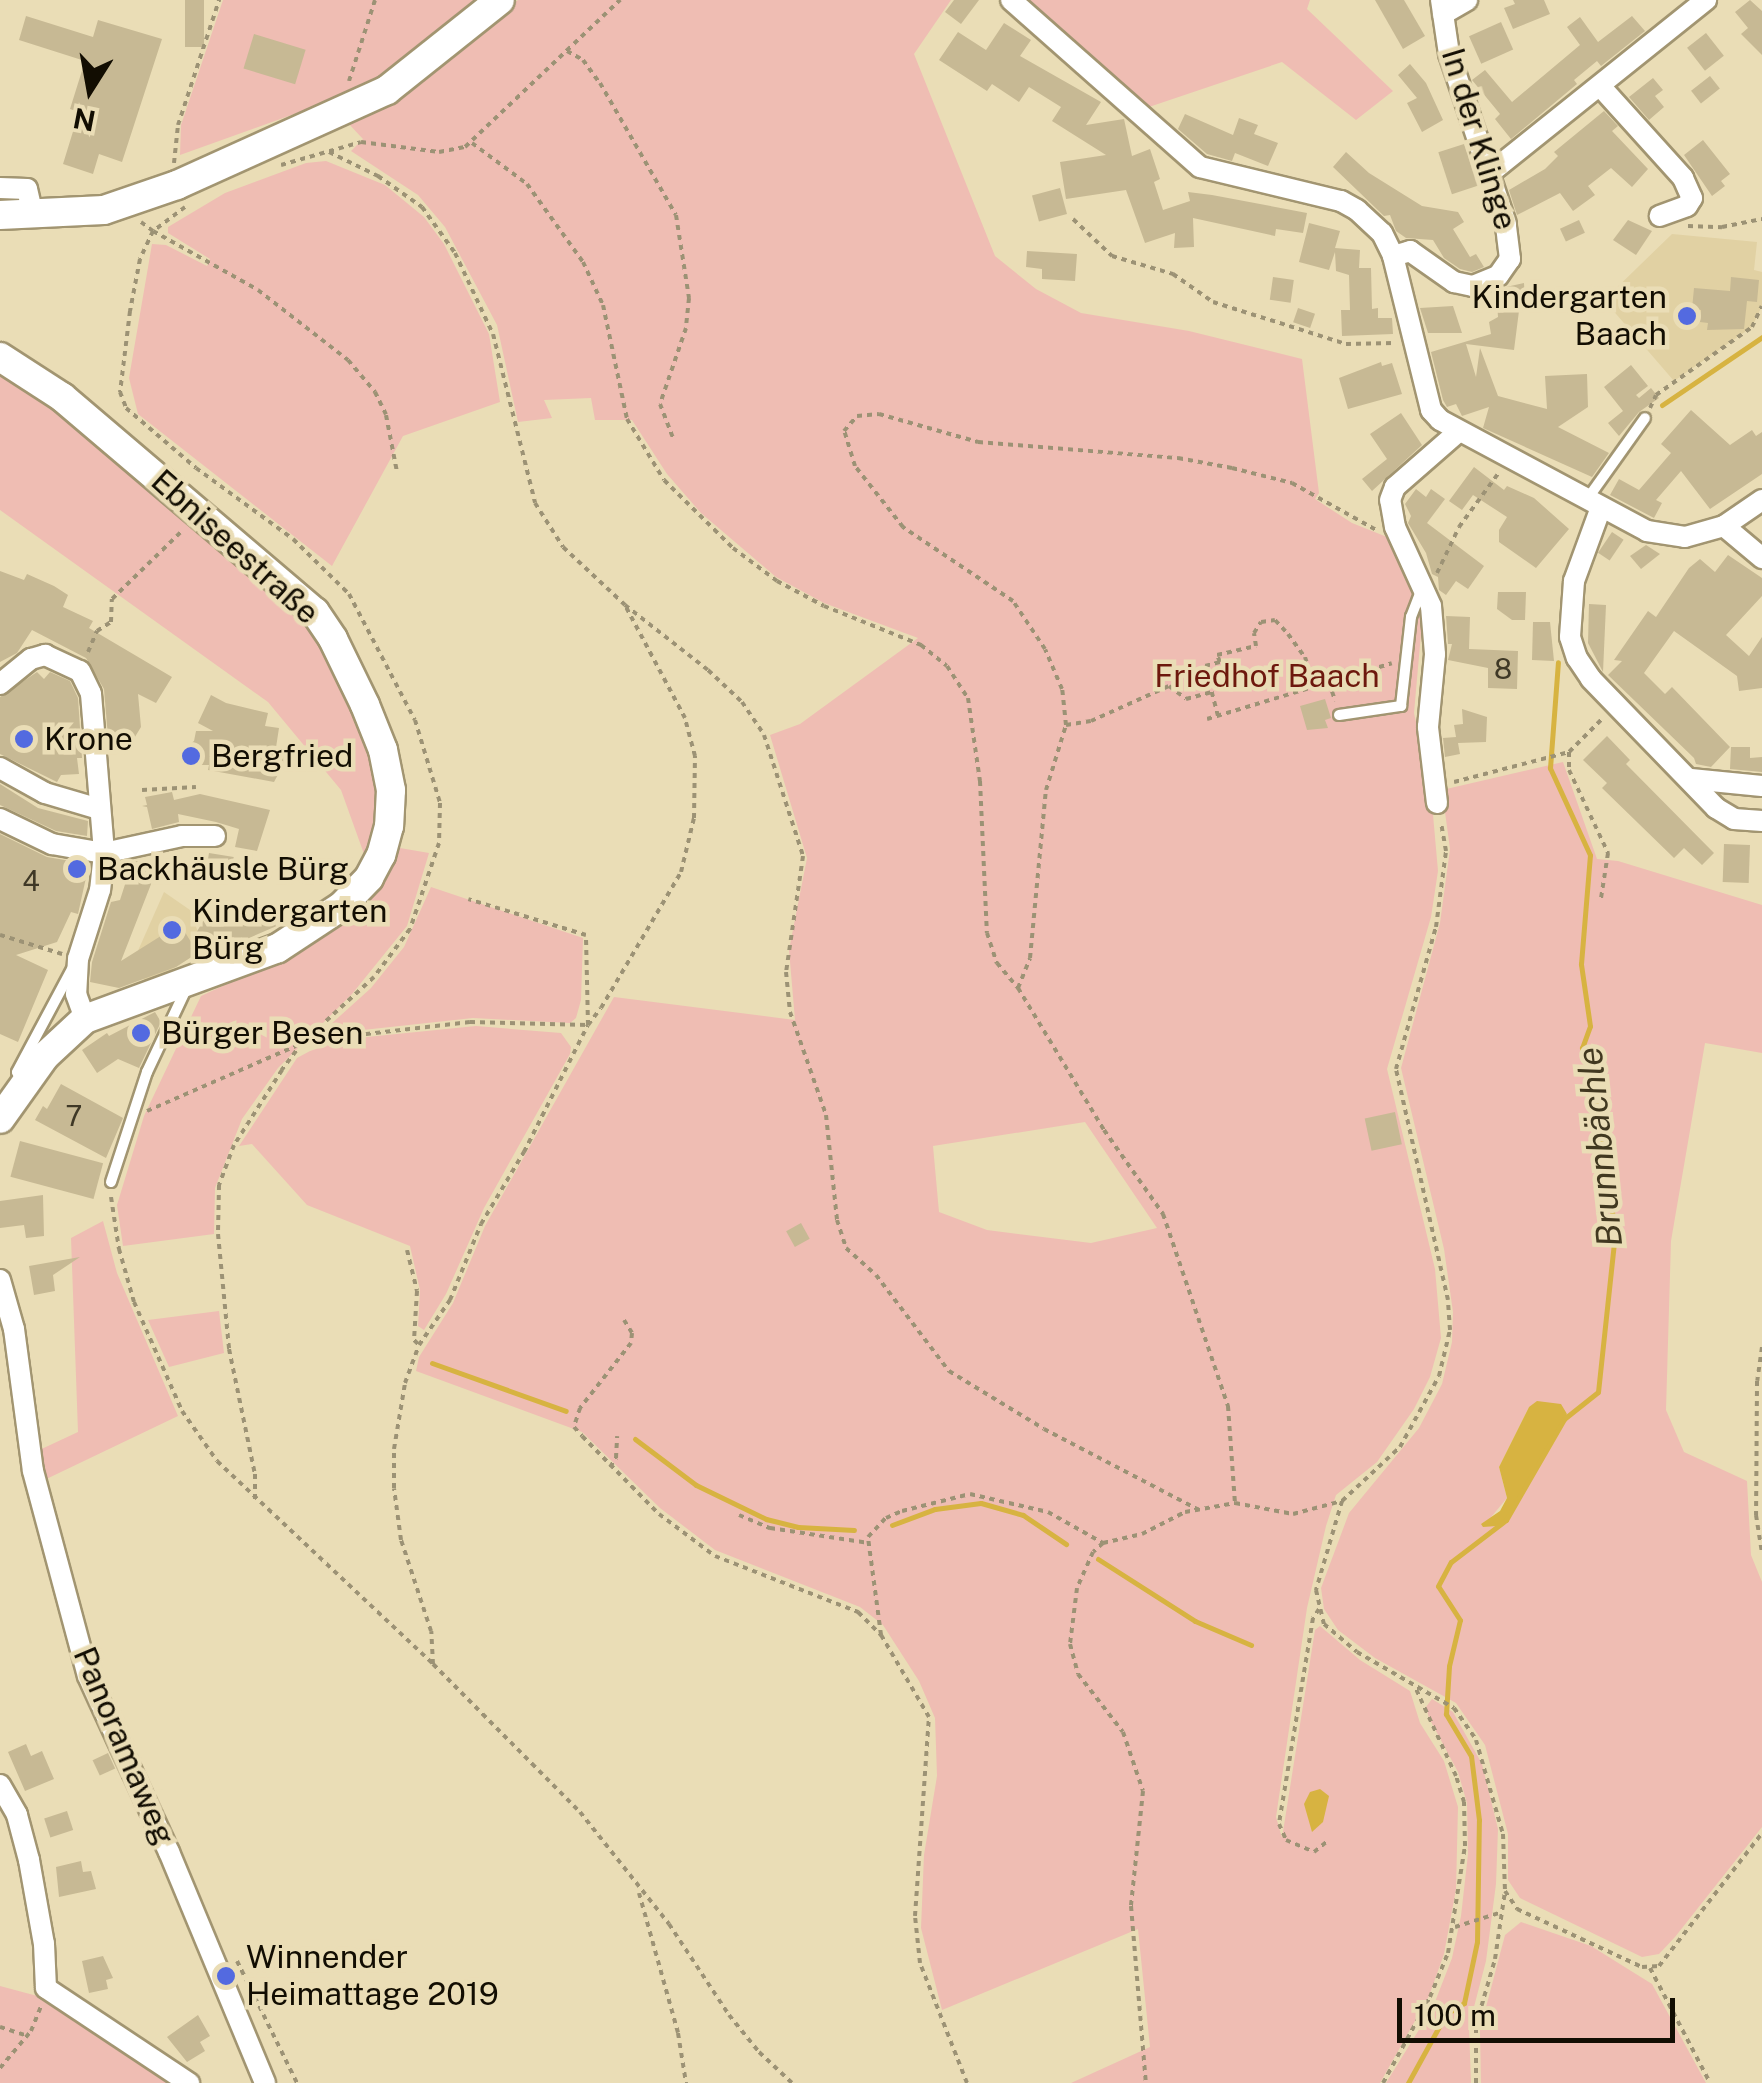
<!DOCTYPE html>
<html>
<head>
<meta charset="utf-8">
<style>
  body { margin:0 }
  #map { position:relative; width:1762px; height:2083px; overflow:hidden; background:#eaddb6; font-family:"Public Sans",sans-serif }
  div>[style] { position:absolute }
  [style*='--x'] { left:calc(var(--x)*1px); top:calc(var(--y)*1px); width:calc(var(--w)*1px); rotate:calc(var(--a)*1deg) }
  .built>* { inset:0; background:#e1d1a3 }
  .green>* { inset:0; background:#efbdb3 }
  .water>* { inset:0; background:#d7b341 }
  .stream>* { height:5px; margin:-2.5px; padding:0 2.5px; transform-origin:2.5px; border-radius:2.5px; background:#d7b341 }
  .building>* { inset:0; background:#c7b994; transform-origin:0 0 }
  .path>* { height:4px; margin-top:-2px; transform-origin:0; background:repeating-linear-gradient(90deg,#9c9275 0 5px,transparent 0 10px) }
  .roads { filter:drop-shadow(2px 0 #a29571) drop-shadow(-2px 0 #a29571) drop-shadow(0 2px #a29571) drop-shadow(0 -2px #a29571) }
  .lane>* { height:10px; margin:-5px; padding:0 5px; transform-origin:5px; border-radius:5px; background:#fff }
  .street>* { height:20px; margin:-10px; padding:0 10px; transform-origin:10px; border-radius:10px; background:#fff }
  .secondary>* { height:28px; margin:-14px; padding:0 14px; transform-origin:14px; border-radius:14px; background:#fff }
  .dots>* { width:28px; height:28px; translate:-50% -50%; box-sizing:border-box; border:5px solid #eaddb6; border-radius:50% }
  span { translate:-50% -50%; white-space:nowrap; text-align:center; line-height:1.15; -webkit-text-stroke:9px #eaddb6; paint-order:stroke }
  .number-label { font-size:28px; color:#3f3826 }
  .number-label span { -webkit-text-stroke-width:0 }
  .street-label { font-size:32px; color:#120d02 }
  .poi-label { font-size:32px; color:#120d02 }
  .right { translate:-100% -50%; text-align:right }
  .left { translate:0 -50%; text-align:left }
  .park-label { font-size:32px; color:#6d180d }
  .water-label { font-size:35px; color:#413820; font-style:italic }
  .north { position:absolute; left:40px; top:40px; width:100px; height:100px; -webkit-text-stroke:8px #eaddb6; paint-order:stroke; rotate:191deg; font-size:28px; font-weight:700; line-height:40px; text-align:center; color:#120d02 }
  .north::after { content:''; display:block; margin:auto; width:35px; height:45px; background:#120d02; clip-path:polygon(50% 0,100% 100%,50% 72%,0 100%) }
  .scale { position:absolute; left:1397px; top:1998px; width:278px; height:45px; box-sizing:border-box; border:5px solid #120d02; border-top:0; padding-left:12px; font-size:30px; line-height:35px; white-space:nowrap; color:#120d02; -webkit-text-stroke:8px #eaddb6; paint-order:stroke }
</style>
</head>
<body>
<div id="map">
  <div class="built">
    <div style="clip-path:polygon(1672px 234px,1757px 242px,1754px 270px,1762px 272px,1762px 306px,1752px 327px,1674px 381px,1604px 300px)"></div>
    <div style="clip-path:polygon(164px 892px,190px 910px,204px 949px,147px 985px,133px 962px)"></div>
  </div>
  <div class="green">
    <div style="clip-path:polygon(223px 0,479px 0,376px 79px,347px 95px,180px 155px,181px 125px)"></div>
    <div style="clip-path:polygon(evenodd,518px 0,951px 0,914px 54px,995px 256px,1036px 289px,1081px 313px,1189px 331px,1302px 359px,1319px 493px,1315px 499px,1352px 523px,1387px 537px,1410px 576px,1423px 611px,1414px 713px,1431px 792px,1438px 871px,1431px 917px,1387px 1069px,1435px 1269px,1441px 1338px,1430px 1377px,1414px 1409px,1377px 1462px,1336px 1495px,1326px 1526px,1307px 1608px,1276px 1817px,1282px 1838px,1315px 1630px,1320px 1626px,1360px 1660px,1410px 1691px,1420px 1723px,1444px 1761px,1458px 1807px,1456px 1889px,1444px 1954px,1429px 1996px,1380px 2083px,1071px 2083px,1150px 2047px,1138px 1929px,942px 2010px,921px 1928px,924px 1855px,937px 1776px,935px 1718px,919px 1681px,883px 1625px,860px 1607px,715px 1550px,660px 1508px,582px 1432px,416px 1371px,419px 1357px,453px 1303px,485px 1226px,614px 997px,795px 1020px,789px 950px,807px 858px,770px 735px,800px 724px,918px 638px,824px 603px,776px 577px,701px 513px,667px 474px,632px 420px,595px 420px,591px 398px,544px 400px,552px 418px,518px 422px,497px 325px,445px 227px,418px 195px,351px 151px,363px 139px,347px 122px,426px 73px,518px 0,1085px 1122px,1157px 1228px,1091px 1243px,987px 1230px,939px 1212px,933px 1146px,1085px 1122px)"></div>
    <div style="clip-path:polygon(1027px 0,1310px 0,1307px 9px,1393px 91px,1356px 120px,1282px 62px,1146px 108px)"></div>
    <div style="clip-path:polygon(326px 161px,385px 185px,424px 217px,444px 244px,489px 334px,500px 402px,403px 436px,332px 566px,138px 414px,129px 378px,152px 244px,166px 245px,207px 266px,210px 259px,168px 233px,168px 227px,225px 193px,306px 163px)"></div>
    <div style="clip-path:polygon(0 365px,37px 387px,304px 612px,335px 663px,376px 768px,379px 818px,368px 865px,341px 790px,268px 702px,0 510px)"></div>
    <div style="clip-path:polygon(evenodd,1563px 762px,1597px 859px,1618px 861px,1762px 905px,1762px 1053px,1705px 1043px,1671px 1241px,1666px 1410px,1684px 1452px,1747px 1481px,1751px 1555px,1762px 1582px,1762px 1827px,1675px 1937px,1659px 1954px,1642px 1957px,1520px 1898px,1508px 1880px,1508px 1834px,1485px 1745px,1456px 1703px,1375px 1658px,1338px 1630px,1324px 1609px,1321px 1588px,1349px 1513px,1419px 1428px,1442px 1384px,1452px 1342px,1453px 1312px,1444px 1249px,1401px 1068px,1440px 923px,1450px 849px,1442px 790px,1563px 762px,1529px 1407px,1567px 1413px,1506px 1520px,1487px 1522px,1507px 1498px,1499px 1467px,1529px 1407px)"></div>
    <div style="clip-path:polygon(394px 847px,429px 853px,407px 926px,352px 994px,278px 1068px,242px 1119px,215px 1188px,214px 1234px,123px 1246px,117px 1205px,144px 1116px,201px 996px,317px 942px,351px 914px)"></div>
    <div style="clip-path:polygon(431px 887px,583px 938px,581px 1000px,576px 1018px,570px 1023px,473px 1018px,326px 1034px,330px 1025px,371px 988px,404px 947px)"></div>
    <div style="clip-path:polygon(476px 1026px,561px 1033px,571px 1047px,570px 1054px,484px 1208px,446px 1294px,424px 1330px,418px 1326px,420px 1290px,410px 1246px,307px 1205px,252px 1144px,239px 1146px,297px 1058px,310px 1051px,347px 1039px)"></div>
    <div style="clip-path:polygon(103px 1221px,117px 1273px,178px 1416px,38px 1483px,33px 1453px,78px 1432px,71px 1238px)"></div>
    <div style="clip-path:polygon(219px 1311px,224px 1353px,169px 1367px,148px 1320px)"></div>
    <div style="clip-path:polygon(1432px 1699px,1453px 1712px,1482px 1764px,1498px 1829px,1496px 1884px,1486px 1961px,1469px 2026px,1471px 2083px,1386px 2083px,1433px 2007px,1452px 1958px,1461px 1916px,1468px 1854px,1467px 1803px,1458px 1772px,1429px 1718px,1426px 1707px)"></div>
    <div style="clip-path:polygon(1521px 1922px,1591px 1946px,1652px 1984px,1706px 2083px,1481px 2083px,1480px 2030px,1505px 1935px)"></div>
    <div style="clip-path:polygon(0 1986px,56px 2001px,172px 2083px,0 2083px)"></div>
  </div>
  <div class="water">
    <div style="clip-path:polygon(1537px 1401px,1561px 1404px,1567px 1414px,1506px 1520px,1497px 1526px,1483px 1527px,1481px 1524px,1500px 1511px,1507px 1498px,1499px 1467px,1529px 1407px)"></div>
    <div style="clip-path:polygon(1320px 1789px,1329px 1796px,1323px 1822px,1312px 1832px,1304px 1804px,1310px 1792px)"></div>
  </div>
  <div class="stream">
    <div style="--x:1662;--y:405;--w:121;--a:-34.2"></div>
    <div style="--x:432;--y:1363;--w:142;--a:19.7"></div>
    <div style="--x:635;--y:1439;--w:76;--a:37"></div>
    <div style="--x:696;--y:1485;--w:78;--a:25.9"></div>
    <div style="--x:766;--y:1519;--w:33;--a:14"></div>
    <div style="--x:798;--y:1527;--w:56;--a:3.1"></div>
    <div style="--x:892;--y:1525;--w:46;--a:-20.4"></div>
    <div style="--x:935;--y:1509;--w:46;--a:-7.4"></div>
    <div style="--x:981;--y:1503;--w:44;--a:15.9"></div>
    <div style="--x:1023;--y:1515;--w:52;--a:34"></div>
    <div style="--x:1098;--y:1559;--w:115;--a:32.6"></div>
    <div style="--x:1195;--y:1621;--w:61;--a:23.2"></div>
    <div style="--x:1408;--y:2083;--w:79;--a:-61.2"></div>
    <div style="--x:1446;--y:2014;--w:21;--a:-31"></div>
    <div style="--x:1464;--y:2003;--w:62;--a:-78"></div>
    <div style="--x:1477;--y:1942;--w:122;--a:-89.1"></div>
    <div style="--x:1479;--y:1820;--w:64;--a:-97.1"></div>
    <div style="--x:1471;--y:1756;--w:49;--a:-120.8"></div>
    <div style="--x:1446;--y:1714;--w:48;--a:-86.4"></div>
    <div style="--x:1449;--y:1666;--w:47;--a:-76.6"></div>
    <div style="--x:1460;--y:1620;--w:40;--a:-122.9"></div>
    <div style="--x:1438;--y:1586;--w:27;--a:-62"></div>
    <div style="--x:1451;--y:1562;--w:69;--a:-37.4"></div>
    <div style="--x:1506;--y:1520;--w:116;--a:-60.1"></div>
    <div style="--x:1564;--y:1419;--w:43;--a:-38.5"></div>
    <div style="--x:1598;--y:1392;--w:161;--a:-83.9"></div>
    <div style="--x:1615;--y:1232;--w:154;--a:-98.2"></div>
    <div style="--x:1593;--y:1080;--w:34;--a:-109"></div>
    <div style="--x:1582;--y:1048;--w:23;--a:-70"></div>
    <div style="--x:1590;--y:1026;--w:63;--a:-98.3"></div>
    <div style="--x:1581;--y:964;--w:109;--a:-85.3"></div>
    <div style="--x:1590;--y:855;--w:96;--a:-114.7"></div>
    <div style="--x:1550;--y:768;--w:106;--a:-85.7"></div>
  </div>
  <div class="building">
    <div style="left:185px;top:0;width:19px;height:47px"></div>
    <div style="clip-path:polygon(954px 0,979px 0,961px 24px,945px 12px)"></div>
    <div style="clip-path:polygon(1375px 0,1404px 0,1425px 36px,1403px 49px)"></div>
    <div style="clip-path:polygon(1513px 0,1544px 0,1550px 14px,1513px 29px,1504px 8px,1515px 4px)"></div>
    <div style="clip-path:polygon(1750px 0,1762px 11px,1762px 55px,1741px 34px,1748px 28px,1735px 12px)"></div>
    <div style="clip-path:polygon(26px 16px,93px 37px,98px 20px,162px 39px,122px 162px,99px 154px,93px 174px,63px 164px,79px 112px,70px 109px,85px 61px,19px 40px)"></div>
    <div style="clip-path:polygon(1632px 16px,1645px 31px,1601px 66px,1597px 61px,1574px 80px,1577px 84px,1511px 139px,1495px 119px,1500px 114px,1472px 80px,1485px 70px,1512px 102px,1580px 45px,1567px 27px,1580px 17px,1598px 42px)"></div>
    <div style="left:1501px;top:22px;width:30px;height:35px;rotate:66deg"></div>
    <div style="clip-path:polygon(1004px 23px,1031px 40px,1020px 56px,1101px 102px,1086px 125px,1124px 119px,1132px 156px,1150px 149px,1160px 179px,1154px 182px,1163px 210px,1190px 201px,1188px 192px,1212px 195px,1307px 213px,1303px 233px,1276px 229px,1275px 236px,1193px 218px,1194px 247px,1174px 248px,1175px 233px,1145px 243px,1126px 190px,1066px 199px,1060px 162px,1106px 155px,1052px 121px,1061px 107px,1029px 87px,1019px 102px,992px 84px,987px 91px,939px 60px,958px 32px,986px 50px)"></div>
    <div style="left:1706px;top:33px;width:29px;height:24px;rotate:52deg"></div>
    <div style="left:254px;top:34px;width:54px;height:36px;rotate:17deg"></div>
    <div style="clip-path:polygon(1410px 64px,1426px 83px,1443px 120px,1422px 132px,1407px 103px,1417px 98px,1398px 75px)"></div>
    <div style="left:1710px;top:76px;width:16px;height:24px;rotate:52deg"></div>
    <div style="clip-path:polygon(1653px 78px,1663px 90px,1655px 96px,1664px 107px,1649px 120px,1629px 97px)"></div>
    <div style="clip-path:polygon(1604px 111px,1618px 126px,1612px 131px,1648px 169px,1632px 187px,1611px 168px,1588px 186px,1595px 195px,1573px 211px,1560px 193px,1517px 215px,1509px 190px,1545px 169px,1558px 156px,1554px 152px)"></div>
    <div style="clip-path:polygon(1185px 114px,1233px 135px,1239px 118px,1258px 125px,1254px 134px,1278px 143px,1268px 166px,1235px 153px,1232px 161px,1207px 154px,1178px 129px)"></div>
    <div style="clip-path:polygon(1703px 140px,1730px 174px,1721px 181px,1725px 186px,1712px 196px,1684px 155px)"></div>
    <div style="left:1464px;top:144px;width:44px;height:27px;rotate:72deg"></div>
    <div style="clip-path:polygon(1346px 152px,1369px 173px,1422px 206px,1458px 212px,1464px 222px,1453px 229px,1470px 257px,1476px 254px,1484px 267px,1472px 272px,1460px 269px,1444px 258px,1433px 240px,1406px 238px,1396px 231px,1390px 215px,1384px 216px,1333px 167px)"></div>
    <div style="left:1060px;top:188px;width:27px;height:29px;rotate:75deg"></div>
    <div style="left:1579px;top:220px;width:14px;height:21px;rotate:65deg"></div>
    <div style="clip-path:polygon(1628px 220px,1652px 231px,1636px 255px,1613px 240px)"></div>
    <div style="clip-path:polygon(1309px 223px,1340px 231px,1335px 248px,1360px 250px,1359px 268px,1371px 268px,1372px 309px,1378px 308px,1378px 318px,1392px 318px,1393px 334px,1342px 336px,1341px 310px,1350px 310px,1349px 275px,1336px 271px,1335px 252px,1329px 270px,1299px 262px)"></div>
    <div style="clip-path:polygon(1027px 251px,1077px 254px,1075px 281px,1042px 279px,1042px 269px,1026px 267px)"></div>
    <div style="left:1273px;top:277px;width:21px;height:23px;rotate:8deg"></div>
    <div style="clip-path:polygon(1731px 277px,1759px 280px,1757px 302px,1747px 301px,1744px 329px,1707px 330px,1708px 323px,1700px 322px,1701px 310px,1692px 309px,1694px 288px,1730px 291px)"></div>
    <div style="clip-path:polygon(1524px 283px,1525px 303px,1520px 303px,1514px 350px,1466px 344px,1476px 377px,1480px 348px,1498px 396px,1547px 409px,1545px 376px,1587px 374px,1588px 407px,1558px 427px,1609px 453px,1592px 477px,1483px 428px,1489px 407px,1462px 416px,1456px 404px,1447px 407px,1443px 400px,1431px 352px,1491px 334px,1489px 322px,1498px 317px,1497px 302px,1506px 301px,1506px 287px)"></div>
    <div style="clip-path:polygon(1453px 306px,1462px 333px,1428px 333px,1420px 308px)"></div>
    <div style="left:1298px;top:308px;width:18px;height:15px;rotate:19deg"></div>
    <div style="clip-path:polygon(1381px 362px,1382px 366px,1392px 363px,1402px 394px,1348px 409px,1339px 378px)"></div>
    <div style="clip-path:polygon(1631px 365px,1648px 386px,1636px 395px,1639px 398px,1651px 388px,1659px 398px,1639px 412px,1619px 436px,1608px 423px,1623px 411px,1604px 387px)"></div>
    <div style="clip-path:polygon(1691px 410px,1730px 445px,1752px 430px,1756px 436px,1762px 432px,1762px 474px,1710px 509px,1681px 471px,1656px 500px,1662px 503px,1654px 518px,1610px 495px,1619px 479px,1639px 490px,1671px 453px,1661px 444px)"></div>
    <div style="clip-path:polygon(1401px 413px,1422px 445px,1372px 491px,1362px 479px,1387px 459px,1370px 434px)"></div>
    <div style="clip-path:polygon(1474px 467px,1504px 490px,1507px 486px,1534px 498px,1569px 529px,1536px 568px,1499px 542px,1499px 530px,1507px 517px,1473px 495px,1462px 510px,1449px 501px)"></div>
    <div style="clip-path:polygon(1416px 489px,1426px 497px,1431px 489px,1445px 499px,1427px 523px,1484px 566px,1468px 589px,1456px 581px,1446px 595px,1439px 590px,1438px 577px,1432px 574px,1426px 553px,1408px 523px,1411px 516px,1405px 504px)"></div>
    <div style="left:1612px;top:532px;width:14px;height:25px;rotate:34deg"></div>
    <div style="clip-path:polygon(1646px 545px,1660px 554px,1641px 569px,1630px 556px)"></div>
    <div style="clip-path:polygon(1728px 555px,1762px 578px,1762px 596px,1726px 635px,1749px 656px,1762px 637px,1762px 688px,1739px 691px,1737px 676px,1674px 631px,1644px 673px,1665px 694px,1672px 687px,1730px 747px,1711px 767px,1696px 764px,1694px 758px,1608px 675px,1622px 661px,1614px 660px,1648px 611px,1656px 617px,1689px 568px,1700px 559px,1715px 572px)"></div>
    <div style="clip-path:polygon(0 571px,24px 580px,27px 574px,54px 586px,68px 595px,63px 607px,93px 621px,89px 628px,172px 677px,156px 703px,138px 694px,141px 727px,130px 745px,119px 743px,119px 736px,108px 737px,104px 689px,86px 658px,32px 630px,17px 653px,0 662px)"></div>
    <div style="clip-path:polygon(1498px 592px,1526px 592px,1525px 620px,1512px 620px,1497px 609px)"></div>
    <div style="clip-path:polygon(1589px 604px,1606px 605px,1603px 672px,1588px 643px)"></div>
    <div style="clip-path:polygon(1446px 616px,1470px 617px,1469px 649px,1518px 651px,1517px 689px,1488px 688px,1488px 668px,1448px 660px,1452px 644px,1448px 644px)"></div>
    <div style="clip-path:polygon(1533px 622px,1550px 622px,1554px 661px,1532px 660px)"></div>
    <div style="clip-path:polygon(37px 672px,44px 679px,50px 672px,70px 681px,78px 698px,82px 758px,77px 758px,79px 774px,61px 775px,57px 782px,0 754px,0 697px)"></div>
    <div style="clip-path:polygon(211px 695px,226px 703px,268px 713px,265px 726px,279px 728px,275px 754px,288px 756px,274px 782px,208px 770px,209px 765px,186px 765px,181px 760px,180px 751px,194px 741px,196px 731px,213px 731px,198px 723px)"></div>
    <div style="clip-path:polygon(1325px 699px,1331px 718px,1325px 720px,1328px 728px,1307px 730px,1300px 706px)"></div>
    <div style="clip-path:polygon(1462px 709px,1487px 717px,1486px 742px,1458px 743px,1460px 754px,1445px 757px,1443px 738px,1456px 737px,1454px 725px,1463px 724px)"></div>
    <div style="clip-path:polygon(1607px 736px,1630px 760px,1626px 764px,1714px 853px,1702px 865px,1684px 848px,1674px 858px,1602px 788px,1607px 783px,1583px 760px)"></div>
    <div style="clip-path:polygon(1731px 747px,1750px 747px,1750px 758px,1762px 757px,1762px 772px,1730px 769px)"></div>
    <div style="clip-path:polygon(0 784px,38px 808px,88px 821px,87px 836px,56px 831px,0 805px)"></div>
    <div style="clip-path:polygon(172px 792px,174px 800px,200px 794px,270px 810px,257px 851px,235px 847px,239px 829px,216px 822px,178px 814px,179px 822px,152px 829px,147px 807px,142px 806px,147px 805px,145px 797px)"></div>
    <div style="clip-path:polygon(0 834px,47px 857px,89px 864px,78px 914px,71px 912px,57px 942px,16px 955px,48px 970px,18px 1042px,0 1034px)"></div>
    <div style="left:1724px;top:844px;width:26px;height:38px;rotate:2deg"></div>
    <div style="left:209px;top:853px;width:25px;height:21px;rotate:9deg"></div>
    <div style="clip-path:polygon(146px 860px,143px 870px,155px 874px,121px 961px,180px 924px,191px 942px,203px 921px,242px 918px,256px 910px,281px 910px,286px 922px,219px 951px,216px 941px,176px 967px,119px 988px,90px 982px,92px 962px,111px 902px,120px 900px,129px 872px,121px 869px,123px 863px)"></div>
    <div style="clip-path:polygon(155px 1012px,161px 1022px,139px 1068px,118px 1059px,97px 1073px,82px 1050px,107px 1033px,109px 1036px)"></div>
    <div style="clip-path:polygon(61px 1084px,123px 1118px,106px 1158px,35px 1120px,43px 1106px,47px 1109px)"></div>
    <div style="left:1395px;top:1112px;width:33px;height:31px;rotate:78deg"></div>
    <div style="left:20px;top:1141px;width:86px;height:37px;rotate:15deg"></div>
    <div style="clip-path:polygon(43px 1195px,44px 1236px,26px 1238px,24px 1225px,0 1228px,0 1201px)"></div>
    <div style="left:801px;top:1223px;width:18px;height:17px;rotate:61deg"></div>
    <div style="clip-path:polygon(80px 1257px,53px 1275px,55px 1291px,34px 1295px,29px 1266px)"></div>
    <div style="clip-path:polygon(26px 1744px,31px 1756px,42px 1751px,54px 1779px,25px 1791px,8px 1752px)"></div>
    <div style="left:108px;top:1753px;width:17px;height:17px;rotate:65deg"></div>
    <div style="left:67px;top:1811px;width:20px;height:24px;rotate:72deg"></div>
    <div style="clip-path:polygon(81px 1861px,83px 1872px,91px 1871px,96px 1889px,59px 1897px,56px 1867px)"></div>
    <div style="clip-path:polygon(103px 1956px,113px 1978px,106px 1980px,108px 1989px,89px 1993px,82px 1961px)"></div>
    <div style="clip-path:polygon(198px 2015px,210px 2036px,200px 2042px,205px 2051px,187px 2062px,167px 2037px)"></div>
  </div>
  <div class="path">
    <div style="--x:567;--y:51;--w:18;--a:29"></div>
    <div style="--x:583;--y:60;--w:29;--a:54"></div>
    <div style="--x:600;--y:83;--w:152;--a:60.1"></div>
    <div style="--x:676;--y:215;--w:84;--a:81.1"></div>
    <div style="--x:689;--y:298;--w:30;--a:96"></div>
    <div style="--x:686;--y:328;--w:80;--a:108.9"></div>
    <div style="--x:660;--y:404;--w:36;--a:69"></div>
    <div style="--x:349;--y:81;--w:85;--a:-72.2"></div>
    <div style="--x:472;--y:143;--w:69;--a:36.7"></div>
    <div style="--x:527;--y:184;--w:96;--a:54.3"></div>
    <div style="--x:583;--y:262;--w:47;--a:65.1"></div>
    <div style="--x:603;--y:305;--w:116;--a:78.1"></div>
    <div style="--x:627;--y:419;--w:71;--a:58.8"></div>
    <div style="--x:664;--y:480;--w:97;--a:44.6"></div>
    <div style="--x:733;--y:548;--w:55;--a:36.9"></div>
    <div style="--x:777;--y:581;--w:53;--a:28"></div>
    <div style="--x:824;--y:606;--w:105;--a:21.9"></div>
    <div style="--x:921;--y:645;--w:33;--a:39"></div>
    <div style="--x:947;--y:666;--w:38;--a:57"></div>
    <div style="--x:968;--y:698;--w:84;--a:81.8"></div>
    <div style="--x:980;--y:781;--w:152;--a:87.4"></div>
    <div style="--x:987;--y:933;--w:32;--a:72"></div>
    <div style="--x:997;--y:963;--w:33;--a:50"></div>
    <div style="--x:1018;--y:988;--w:166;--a:58.8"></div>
    <div style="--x:1104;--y:1130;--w:103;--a:54.9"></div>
    <div style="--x:1163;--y:1214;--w:203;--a:71.3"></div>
    <div style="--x:1228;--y:1406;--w:97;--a:85.9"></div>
    <div style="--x:329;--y:152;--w:55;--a:26.1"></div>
    <div style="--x:378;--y:176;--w:54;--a:35.2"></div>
    <div style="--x:422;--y:207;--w:57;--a:54.3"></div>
    <div style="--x:455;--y:253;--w:89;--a:64.9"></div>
    <div style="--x:493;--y:334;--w:174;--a:76"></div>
    <div style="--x:535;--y:503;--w:52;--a:57.5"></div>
    <div style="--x:563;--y:547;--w:85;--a:43.1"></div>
    <div style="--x:625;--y:605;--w:105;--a:38.1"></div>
    <div style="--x:708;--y:670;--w:47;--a:43.3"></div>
    <div style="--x:742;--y:702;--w:40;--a:56"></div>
    <div style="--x:764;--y:735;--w:127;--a:72.1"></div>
    <div style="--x:803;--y:856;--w:117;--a:98.3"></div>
    <div style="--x:786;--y:972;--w:40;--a:84.3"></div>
    <div style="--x:790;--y:1012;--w:109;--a:70.7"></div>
    <div style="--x:826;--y:1115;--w:106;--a:84"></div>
    <div style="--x:837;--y:1220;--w:29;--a:72"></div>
    <div style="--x:846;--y:1248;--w:40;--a:42"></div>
    <div style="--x:876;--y:1275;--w:121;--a:52.8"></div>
    <div style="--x:949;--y:1371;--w:111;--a:31.4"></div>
    <div style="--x:1044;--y:1429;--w:175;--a:27.6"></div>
    <div style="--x:174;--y:163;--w:38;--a:-84"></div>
    <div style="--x:178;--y:125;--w:132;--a:-71.8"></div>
    <div style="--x:281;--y:165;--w:83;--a:-16"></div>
    <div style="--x:361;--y:142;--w:79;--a:7.3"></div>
    <div style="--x:439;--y:152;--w:26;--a:-11"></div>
    <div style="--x:465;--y:147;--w:214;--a:-43.5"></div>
    <div style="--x:185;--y:207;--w:40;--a:143"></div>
    <div style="--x:153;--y:231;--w:120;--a:29.3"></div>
    <div style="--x:258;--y:290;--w:114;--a:37.9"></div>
    <div style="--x:348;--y:360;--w:42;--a:49.8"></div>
    <div style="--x:375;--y:392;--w:25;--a:64"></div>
    <div style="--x:386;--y:415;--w:58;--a:79.1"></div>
    <div style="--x:1073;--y:219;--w:54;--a:43.5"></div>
    <div style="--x:1112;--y:256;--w:64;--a:16.4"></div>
    <div style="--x:1173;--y:274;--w:49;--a:35"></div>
    <div style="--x:1213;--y:302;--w:139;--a:17.5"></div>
    <div style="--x:1346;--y:344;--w:48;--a:-1.2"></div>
    <div style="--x:141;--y:222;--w:15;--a:37"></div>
    <div style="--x:153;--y:231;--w:31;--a:115"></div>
    <div style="--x:140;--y:259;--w:53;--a:100.9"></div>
    <div style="--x:130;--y:311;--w:82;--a:97"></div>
    <div style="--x:120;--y:392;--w:17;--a:69"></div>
    <div style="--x:126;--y:408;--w:92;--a:40.6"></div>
    <div style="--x:196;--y:468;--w:120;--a:36.2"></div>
    <div style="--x:293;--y:539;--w:78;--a:44.5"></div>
    <div style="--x:349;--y:594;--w:142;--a:62.4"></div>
    <div style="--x:415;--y:720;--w:87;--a:73.2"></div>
    <div style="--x:440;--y:803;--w:40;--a:91.4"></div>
    <div style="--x:439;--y:843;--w:91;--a:108.6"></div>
    <div style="--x:410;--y:929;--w:60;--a:126.9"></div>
    <div style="--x:374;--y:977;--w:98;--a:137.5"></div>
    <div style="--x:302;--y:1043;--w:34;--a:127"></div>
    <div style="--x:282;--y:1070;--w:89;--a:122.6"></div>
    <div style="--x:234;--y:1145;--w:43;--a:110.6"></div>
    <div style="--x:219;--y:1185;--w:49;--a:91.2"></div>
    <div style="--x:218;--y:1234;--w:116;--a:84.5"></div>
    <div style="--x:229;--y:1349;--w:128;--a:78.3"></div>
    <div style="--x:255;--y:1474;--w:26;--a:90"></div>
    <div style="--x:1688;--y:226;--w:34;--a:2"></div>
    <div style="--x:1722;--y:227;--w:41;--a:-11.3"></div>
    <div style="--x:1650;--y:408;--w:14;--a:-65"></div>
    <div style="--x:1656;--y:395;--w:118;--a:-35.3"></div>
    <div style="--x:1752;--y:327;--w:23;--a:-65"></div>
    <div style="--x:1437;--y:573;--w:51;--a:-64.4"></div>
    <div style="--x:1459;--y:527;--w:69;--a:-53.8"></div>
    <div style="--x:88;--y:652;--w:23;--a:-67"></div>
    <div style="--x:97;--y:631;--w:17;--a:-33"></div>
    <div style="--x:111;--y:622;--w:23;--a:-88"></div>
    <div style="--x:112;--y:599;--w:98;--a:-44.2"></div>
    <div style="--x:1329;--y:682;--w:20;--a:72"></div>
    <div style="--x:1218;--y:716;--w:52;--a:-104.6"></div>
    <div style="--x:1205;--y:666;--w:16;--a:-15"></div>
    <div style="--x:1220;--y:662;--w:8;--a:-113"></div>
    <div style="--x:1217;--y:655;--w:40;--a:-13"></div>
    <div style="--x:1256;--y:646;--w:13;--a:-99"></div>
    <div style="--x:1254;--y:633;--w:13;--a:-58"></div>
    <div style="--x:1261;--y:622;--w:14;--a:-8"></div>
    <div style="--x:1275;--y:620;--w:19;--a:47"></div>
    <div style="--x:1288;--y:634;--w:29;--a:54"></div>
    <div style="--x:1305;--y:657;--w:30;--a:73"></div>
    <div style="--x:1207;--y:719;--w:193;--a:-16.8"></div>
    <div style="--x:1066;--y:725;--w:25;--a:-9"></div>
    <div style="--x:1091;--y:721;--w:85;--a:-24.2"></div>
    <div style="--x:1169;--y:686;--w:21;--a:37"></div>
    <div style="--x:1186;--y:699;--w:27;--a:-15"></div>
    <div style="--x:1569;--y:752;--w:18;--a:90"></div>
    <div style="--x:1569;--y:770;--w:92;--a:64.8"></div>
    <div style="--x:1608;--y:853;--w:46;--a:98.8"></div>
    <div style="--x:1454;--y:782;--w:119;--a:-14.6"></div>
    <div style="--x:1569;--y:752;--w:47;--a:-45"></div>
    <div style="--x:142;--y:790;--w:54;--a:-3.2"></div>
    <div style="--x:0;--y:935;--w:65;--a:17"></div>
    <div style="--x:1018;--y:988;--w:32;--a:-68"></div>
    <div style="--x:1030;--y:958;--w:169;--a:-84.6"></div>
    <div style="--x:1046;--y:790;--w:68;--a:-72.9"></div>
    <div style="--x:1066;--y:725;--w:36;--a:-96"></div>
    <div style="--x:1062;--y:689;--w:43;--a:-113"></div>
    <div style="--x:1045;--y:649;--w:58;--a:-123.7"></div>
    <div style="--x:1013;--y:601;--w:133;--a:-146.1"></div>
    <div style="--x:903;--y:527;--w:78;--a:-128.2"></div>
    <div style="--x:855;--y:466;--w:37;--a:-107"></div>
    <div style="--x:844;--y:431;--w:20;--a:-49"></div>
    <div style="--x:857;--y:416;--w:22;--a:-5"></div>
    <div style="--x:879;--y:414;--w:103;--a:15.8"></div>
    <div style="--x:978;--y:442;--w:201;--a:4.6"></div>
    <div style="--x:1178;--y:458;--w:55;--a:10.5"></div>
    <div style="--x:1232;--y:468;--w:62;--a:14"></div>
    <div style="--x:1292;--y:483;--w:96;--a:29.2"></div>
    <div style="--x:306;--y:1041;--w:165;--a:-6.6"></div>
    <div style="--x:470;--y:1022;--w:118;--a:1.5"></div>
    <div style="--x:588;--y:1025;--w:21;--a:-53"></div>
    <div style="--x:601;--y:1008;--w:158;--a:-59.5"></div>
    <div style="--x:681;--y:872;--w:56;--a:-76.5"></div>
    <div style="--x:694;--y:818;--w:62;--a:-89.1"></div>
    <div style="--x:695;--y:756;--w:39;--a:-105"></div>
    <div style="--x:685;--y:718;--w:126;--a:-118"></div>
    <div style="--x:147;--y:1111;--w:165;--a:-23.6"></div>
    <div style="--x:111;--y:1197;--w:53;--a:81.3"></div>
    <div style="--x:119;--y:1249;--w:55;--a:74.2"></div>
    <div style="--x:134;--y:1302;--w:119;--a:66.2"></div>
    <div style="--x:182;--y:1411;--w:61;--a:55"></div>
    <div style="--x:217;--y:1461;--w:296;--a:43.2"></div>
    <div style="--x:433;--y:1664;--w:209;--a:45.2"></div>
    <div style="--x:580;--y:1812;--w:143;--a:51.5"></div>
    <div style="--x:669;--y:1924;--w:109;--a:56.6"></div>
    <div style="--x:729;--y:2015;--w:48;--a:51"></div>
    <div style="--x:759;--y:2052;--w:45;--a:43.2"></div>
    <div style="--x:407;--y:1250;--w:42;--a:76.3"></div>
    <div style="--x:417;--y:1291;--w:49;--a:93.5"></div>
    <div style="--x:414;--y:1340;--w:7;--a:45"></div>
    <div style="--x:624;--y:1320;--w:15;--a:58"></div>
    <div style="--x:632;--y:1333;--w:10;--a:96"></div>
    <div style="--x:631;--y:1343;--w:83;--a:128.1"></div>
    <div style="--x:580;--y:1408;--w:20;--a:108"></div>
    <div style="--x:574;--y:1427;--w:12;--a:48"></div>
    <div style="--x:582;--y:1436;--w:110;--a:45.4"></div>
    <div style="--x:659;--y:1514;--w:70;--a:36.9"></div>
    <div style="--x:715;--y:1556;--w:154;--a:21.4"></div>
    <div style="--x:858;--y:1612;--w:33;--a:45"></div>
    <div style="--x:1762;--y:1347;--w:34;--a:98"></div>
    <div style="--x:1757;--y:1381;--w:134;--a:90.4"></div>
    <div style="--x:1756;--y:1515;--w:38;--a:81"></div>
    <div style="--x:610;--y:1467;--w:11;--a:-56"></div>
    <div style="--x:616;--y:1458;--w:22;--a:-87"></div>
    <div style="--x:1342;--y:1501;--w:93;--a:106.3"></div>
    <div style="--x:1316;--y:1590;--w:35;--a:77"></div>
    <div style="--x:1324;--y:1624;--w:43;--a:40.3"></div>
    <div style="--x:1357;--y:1652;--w:112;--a:30"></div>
    <div style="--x:1454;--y:1708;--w:39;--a:55"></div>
    <div style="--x:1476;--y:1740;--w:98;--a:74"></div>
    <div style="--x:1503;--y:1834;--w:57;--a:88"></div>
    <div style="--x:1505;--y:1891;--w:22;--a:56"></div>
    <div style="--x:1517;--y:1909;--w:138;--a:24.9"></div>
    <div style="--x:1642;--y:1967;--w:17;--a:-3"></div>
    <div style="--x:1659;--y:1966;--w:168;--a:-52.2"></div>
    <div style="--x:739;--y:1515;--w:34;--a:23"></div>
    <div style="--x:770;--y:1528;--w:100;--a:8.6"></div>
    <div style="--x:1103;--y:1543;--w:13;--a:138"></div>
    <div style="--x:1093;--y:1552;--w:39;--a:114"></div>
    <div style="--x:1077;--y:1588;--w:56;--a:97.1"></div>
    <div style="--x:1070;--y:1644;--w:31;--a:75"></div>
    <div style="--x:1078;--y:1674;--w:73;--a:52.2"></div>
    <div style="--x:1123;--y:1732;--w:62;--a:71.3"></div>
    <div style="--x:1143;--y:1791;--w:116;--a:96"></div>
    <div style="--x:1131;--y:1906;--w:178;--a:85.2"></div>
    <div style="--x:1319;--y:1609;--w:11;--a:124"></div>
    <div style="--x:1313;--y:1618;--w:209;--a:99.4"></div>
    <div style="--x:1279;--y:1824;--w:17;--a:66"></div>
    <div style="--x:1286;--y:1840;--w:30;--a:23"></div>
    <div style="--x:1314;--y:1852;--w:19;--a:-39"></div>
    <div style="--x:433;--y:1664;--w:33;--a:-93"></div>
    <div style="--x:431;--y:1631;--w:96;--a:-108.2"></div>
    <div style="--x:401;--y:1540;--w:52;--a:-97.7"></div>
    <div style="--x:394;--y:1488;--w:39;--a:-90"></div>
    <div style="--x:394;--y:1449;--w:67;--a:-80.5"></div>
    <div style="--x:405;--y:1383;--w:40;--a:-69.8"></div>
    <div style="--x:419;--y:1345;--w:55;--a:-55.4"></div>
    <div style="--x:450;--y:1300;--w:82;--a:-67.8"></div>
    <div style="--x:481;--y:1224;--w:84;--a:-59.2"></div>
    <div style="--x:524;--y:1152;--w:142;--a:-63.3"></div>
    <div style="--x:588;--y:1025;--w:90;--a:-91.3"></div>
    <div style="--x:586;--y:935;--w:123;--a:-163"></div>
    <div style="--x:639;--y:1893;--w:145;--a:74.4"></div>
    <div style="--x:678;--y:2033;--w:51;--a:80.9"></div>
    <div style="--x:1455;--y:1927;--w:49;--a:-17.7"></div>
    <div style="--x:237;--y:1961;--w:136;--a:63.8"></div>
    <div style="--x:1650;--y:1968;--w:130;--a:62.4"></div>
    <div style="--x:0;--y:2027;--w:28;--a:18"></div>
    <div style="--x:0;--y:2068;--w:48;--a:-50"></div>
    <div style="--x:31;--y:2031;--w:27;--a:-68"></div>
    <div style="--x:967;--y:2083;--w:129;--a:-111.4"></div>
    <div style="--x:920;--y:1963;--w:47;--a:-96.1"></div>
    <div style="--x:915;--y:1916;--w:199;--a:-86"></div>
    <div style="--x:929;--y:1717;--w:95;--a:-120.3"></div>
    <div style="--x:881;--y:1635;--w:99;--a:-97.6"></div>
    <div style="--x:868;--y:1537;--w:26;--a:-47"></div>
    <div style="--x:886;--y:1518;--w:17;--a:-24"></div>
    <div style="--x:902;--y:1511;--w:70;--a:-14"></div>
    <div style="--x:970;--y:1494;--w:80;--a:13"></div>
    <div style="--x:1048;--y:1512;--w:63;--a:29.4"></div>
    <div style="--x:1103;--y:1543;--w:40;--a:-13"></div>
    <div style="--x:1142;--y:1534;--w:48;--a:-27.1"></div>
    <div style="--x:1185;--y:1512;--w:51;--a:-10.2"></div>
    <div style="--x:1235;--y:1503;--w:59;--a:10.7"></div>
    <div style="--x:1293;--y:1514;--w:51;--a:-14.9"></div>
    <div style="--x:1342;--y:1501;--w:79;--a:-43"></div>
    <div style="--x:1400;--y:1447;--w:81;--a:-61.2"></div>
    <div style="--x:1439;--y:1376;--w:47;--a:-76.6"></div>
    <div style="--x:1450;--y:1330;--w:30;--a:-94"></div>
    <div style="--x:1448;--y:1300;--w:237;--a:-102.7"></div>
    <div style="--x:1396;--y:1069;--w:148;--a:-74.3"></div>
    <div style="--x:1436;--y:927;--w:77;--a:-82.5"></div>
    <div style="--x:1446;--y:851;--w:28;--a:-100"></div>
    <div style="--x:1383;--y:2083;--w:98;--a:-61.3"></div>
    <div style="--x:1430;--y:1997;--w:48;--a:-67.8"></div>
    <div style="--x:1448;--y:1953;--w:108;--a:-81"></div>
    <div style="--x:1465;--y:1846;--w:44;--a:-91.3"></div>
    <div style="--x:1464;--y:1802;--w:27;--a:-107"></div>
    <div style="--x:1456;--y:1776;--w:96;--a:-114.7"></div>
    <div style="--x:1476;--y:2083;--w:58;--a:-90"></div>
    <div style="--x:1476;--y:2025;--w:69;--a:-73.9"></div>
    <div style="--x:1495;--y:1959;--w:69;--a:-81.6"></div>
  </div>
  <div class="roads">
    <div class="lane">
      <div style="--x:1588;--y:498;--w:98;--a:-54.5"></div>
      <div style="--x:1339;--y:715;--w:63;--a:-8.3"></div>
      <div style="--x:1401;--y:706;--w:90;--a:-83.6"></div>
      <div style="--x:1411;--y:617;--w:30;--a:-69"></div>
      <div style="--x:22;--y:1081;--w:10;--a:-119"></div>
      <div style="--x:17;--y:1072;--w:117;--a:-61.9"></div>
      <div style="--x:111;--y:1182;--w:116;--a:-71.9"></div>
      <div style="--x:147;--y:1072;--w:92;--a:-64.8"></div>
    </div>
    <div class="street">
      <div style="--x:1011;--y:0;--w:252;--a:41.5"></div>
      <div style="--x:1200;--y:167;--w:145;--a:13.6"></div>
      <div style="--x:1341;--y:201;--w:18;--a:29"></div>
      <div style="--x:1357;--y:210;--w:34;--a:43"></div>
      <div style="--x:1382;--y:233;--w:25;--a:64"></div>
      <div style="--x:1393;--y:256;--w:159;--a:76.1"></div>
      <div style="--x:1431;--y:410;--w:13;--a:48"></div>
      <div style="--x:1440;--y:420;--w:235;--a:28.2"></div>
      <div style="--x:1647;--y:531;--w:38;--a:9"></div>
      <div style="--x:1685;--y:537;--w:41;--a:-15.8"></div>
      <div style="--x:1724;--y:526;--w:46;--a:-34.4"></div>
      <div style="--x:1443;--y:14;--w:28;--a:-30"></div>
      <div style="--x:1600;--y:86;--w:124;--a:47.9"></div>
      <div style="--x:1683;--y:178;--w:22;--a:66"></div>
      <div style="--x:1692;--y:198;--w:9;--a:122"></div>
      <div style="--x:1687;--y:206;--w:29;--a:160"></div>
      <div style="--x:1490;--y:173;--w:277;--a:-38.7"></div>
      <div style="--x:0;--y:188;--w:27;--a:2"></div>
      <div style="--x:27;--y:189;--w:28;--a:77"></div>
      <div style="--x:1393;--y:256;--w:18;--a:-16"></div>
      <div style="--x:1410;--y:251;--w:54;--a:35.2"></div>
      <div style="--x:1454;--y:282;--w:19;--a:12"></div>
      <div style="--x:1473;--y:286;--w:27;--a:-22"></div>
      <div style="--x:1498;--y:276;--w:21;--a:-55"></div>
      <div style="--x:1510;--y:259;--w:35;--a:-97"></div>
      <div style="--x:1506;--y:224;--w:179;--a:-108.5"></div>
      <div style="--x:1449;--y:54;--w:55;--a:-98.4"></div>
      <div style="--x:1600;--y:510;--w:76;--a:110.1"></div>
      <div style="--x:1574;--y:581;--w:56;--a:94.1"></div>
      <div style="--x:1570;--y:637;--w:22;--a:72"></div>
      <div style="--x:1577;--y:658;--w:25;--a:56"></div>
      <div style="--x:1591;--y:679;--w:180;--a:45.9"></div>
      <div style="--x:1716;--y:808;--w:21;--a:31"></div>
      <div style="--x:1734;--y:819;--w:28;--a:4"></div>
      <div style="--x:1724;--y:526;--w:50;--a:40.1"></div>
      <div style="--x:0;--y:684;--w:40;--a:-39"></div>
      <div style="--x:31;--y:659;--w:15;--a:-16"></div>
      <div style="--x:45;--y:655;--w:38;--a:25"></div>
      <div style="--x:80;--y:671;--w:25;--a:64"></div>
      <div style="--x:91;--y:694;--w:160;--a:85.3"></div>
      <div style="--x:104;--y:853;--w:37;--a:96"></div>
      <div style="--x:100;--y:890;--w:72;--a:107.7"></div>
      <div style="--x:78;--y:959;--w:35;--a:93"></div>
      <div style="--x:76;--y:994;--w:27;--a:70"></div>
      <div style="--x:0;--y:768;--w:51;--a:29.1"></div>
      <div style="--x:45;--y:793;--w:56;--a:16.5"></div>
      <div style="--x:1691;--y:779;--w:71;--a:5.6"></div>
      <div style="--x:1437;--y:803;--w:77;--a:-96.8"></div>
      <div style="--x:1428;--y:727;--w:73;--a:-84.5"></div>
      <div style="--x:1435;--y:654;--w:48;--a:-94.8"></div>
      <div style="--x:1431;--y:606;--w:87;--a:-114.5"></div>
      <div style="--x:1395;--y:527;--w:27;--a:-100"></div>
      <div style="--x:1390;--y:500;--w:14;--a:-69"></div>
      <div style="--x:1395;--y:487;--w:84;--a:-41.1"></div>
      <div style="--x:0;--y:819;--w:58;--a:25.7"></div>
      <div style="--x:52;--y:844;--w:53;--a:9.8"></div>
      <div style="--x:104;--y:853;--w:80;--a:-12.3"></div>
      <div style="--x:182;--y:836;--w:33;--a:0"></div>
      <div style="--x:0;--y:1280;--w:51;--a:74.1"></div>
      <div style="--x:14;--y:1329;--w:143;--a:82.4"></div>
      <div style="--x:33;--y:1471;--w:212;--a:75"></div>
      <div style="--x:88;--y:1676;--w:194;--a:65.3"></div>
      <div style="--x:169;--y:1852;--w:250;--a:67.4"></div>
      <div style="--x:0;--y:1785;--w:34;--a:60"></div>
      <div style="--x:17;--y:1815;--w:47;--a:75.1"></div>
      <div style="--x:29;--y:1860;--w:85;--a:79.9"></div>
      <div style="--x:44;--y:1944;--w:44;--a:87.4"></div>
      <div style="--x:46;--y:1988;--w:172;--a:33.6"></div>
    </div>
    <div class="secondary">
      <div style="--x:0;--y:215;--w:104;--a:-2.8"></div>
      <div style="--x:104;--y:210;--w:77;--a:-18.9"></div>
      <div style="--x:177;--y:185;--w:230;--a:-24.3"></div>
      <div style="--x:387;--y:90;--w:144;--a:-38.5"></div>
      <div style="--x:0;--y:357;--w:74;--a:32.8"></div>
      <div style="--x:62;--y:397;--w:332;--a:40.4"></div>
      <div style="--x:315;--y:612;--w:32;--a:56"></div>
      <div style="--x:333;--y:639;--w:73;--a:64.1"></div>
      <div style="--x:365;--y:705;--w:48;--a:68.2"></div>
      <div style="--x:383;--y:750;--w:41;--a:78.7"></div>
      <div style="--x:391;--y:790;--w:36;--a:93"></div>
      <div style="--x:389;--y:826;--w:30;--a:105"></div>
      <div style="--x:381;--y:855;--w:26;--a:118"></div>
      <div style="--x:369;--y:878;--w:39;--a:134"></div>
      <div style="--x:342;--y:906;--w:77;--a:146.7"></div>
      <div style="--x:278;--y:948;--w:206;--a:159.8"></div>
      <div style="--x:85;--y:1019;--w:54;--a:137.2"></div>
      <div style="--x:45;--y:1056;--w:77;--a:125.5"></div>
    </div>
  </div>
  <div class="dots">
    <div style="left:1687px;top:316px;background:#536ae0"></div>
    <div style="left:24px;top:739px;background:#536ae0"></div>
    <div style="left:191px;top:756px;background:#536ae0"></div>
    <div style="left:77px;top:869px;background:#536ae0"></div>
    <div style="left:172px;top:930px;background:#536ae0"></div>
    <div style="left:141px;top:1033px;background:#536ae0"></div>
    <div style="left:226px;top:1976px;background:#536ae0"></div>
  </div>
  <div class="number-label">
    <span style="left:1503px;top:669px">8</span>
    <span style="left:31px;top:881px">4</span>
    <span style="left:74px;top:1116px">7</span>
  </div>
  <div class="street-label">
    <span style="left:1479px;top:139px;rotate:73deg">In der Klinge</span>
    <span style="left:235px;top:547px;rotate:42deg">Ebniseestraße</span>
    <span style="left:124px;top:1746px;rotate:67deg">Panoramaweg</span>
  </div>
  <div class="poi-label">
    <span class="right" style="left:1667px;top:316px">Kindergarten<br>Baach</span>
    <span class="left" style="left:44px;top:739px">Krone</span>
    <span class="left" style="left:211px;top:756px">Bergfried</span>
    <span class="left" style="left:97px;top:869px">Backhäusle Bürg</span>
    <span class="left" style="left:192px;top:930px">Kindergarten<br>Bürg</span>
    <span class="left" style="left:161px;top:1033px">Bürger Besen</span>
    <span class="left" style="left:246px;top:1976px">Winnender<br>Heimattage 2019</span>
  </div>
  <div class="park-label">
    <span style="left:1267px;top:676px">Friedhof Baach</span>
  </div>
  <div class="water-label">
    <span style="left:1600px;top:1147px;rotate:-96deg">Brunnbächle</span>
  </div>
  <div class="north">N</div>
  <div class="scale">100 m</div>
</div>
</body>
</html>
